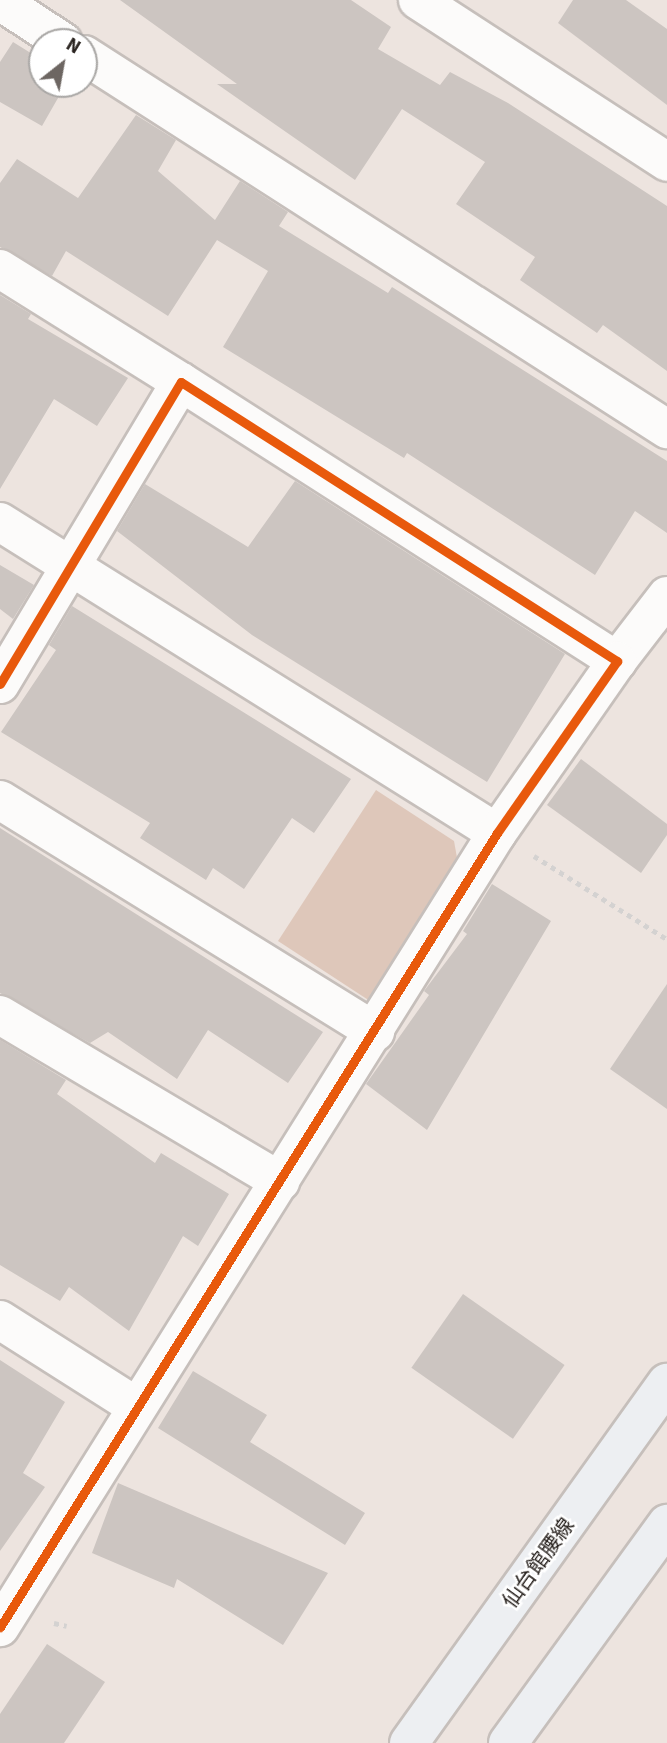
<!DOCTYPE html>
<html>
<head>
<meta charset="utf-8">
<style>
  body { margin:0 }
  #map { position:relative; width:667px; height:1743px; overflow:hidden; background:#ede4df; font-family:"Source Sans 3","Noto Sans JP",sans-serif }
  div>[style] { position:absolute }
  [style*='--x'] { left:calc(var(--x)*1px); top:calc(var(--y)*1px); width:calc(var(--w)*1px); rotate:calc(var(--a)*1deg) }
  .green>* { inset:0; background:#dec7ba }
  .building>* { inset:0; background:#ccc5c1; transform-origin:0 0 }
  .path>* { height:4.5px; margin-top:-2.25px; transform-origin:0; background:repeating-linear-gradient(90deg,#d4d2d1 0 5px,transparent 0 10px) }
  .roads { filter:drop-shadow(2px 0 #c6bfbb) drop-shadow(-2px 0 #c6bfbb) drop-shadow(0 2px #c6bfbb) drop-shadow(0 -2px #c6bfbb) }
  .minor>* { height:38px; margin:-19px; padding:0 19px; transform-origin:19px; border-radius:19px; background:#fcfbfa }
  .major>* { height:38px; margin:-19px; padding:0 19px; transform-origin:19px; border-radius:19px; background:#edeff2 }
  .cycleway>* { height:9px; margin:-4.5px; padding:0 4.5px; transform-origin:4.5px; border-radius:4.5px; background:#e8590c }
  span { translate:-50% -50%; white-space:nowrap; text-align:center; line-height:1.15; -webkit-text-stroke:5px #fff; paint-order:stroke }
  .street-label { font-size:21px; color:#28221e }
  .north { position:absolute; left:28px; top:28px; width:70px; height:70px; box-sizing:border-box; background:#fff; border:2px solid #a9a7a5; border-radius:50%; rotate:31deg; font-size:19px; font-weight:700; line-height:28px; text-align:center; color:#28221e }
  .north::after { content:''; display:block; margin:auto; width:24px; height:32px; background:#6d6662; clip-path:polygon(50% 0,100% 100%,50% 72%,0 100%) }
</style>
</head>
<body>
<div id="map">
  <div class="green">
    <div style="clip-path:polygon(376px 790px,454px 841px,459px 869px,373px 1003px,278px 941px)"></div>
  </div>
  <div class="building">
    <div style="clip-path:polygon(120px 0,351px 0,391px 27px,378px 49px,440px 85px,450px 72px,508px 103px,667px 206px,667px 371px,603px 325px,597px 333px,520px 280px,535px 257px,456px 204px,485px 162px,402px 109px,355px 180px,217px 84px,237px 84px)"></div>
    <div style="clip-path:polygon(573px 0,626px 0,667px 29px,667px 105px,558px 23px)"></div>
    <div style="clip-path:polygon(13px 42px,42px 60px,42px 84px,66px 84px,42px 126px,0 102px,0 62px)"></div>
    <div style="clip-path:polygon(136px 115px,176px 140px,158px 171px,215px 220px,240px 181px,288px 212px,279px 226px,388px 293px,392px 287px,667px 461px,667px 533px,635px 511px,595px 575px,407px 453px,404px 458px,223px 347px,268px 271px,217px 240px,168px 316px,66px 251px,52px 276px,0 247px,0 183px,17px 159px,78px 198px)"></div>
    <div style="clip-path:polygon(0 295px,31px 314px,28px 319px,128px 378px,97px 426px,54px 399px,0 489px)"></div>
    <div style="clip-path:polygon(295px 481px,565px 654px,487px 782px,252px 635px,117px 531px,145px 484px,248px 547px)"></div>
    <div style="clip-path:polygon(0 565px,34px 585px,13px 619px,0 609px)"></div>
    <div style="clip-path:polygon(72px 606px,351px 779px,314px 833px,292px 818px,244px 889px,213px 868px,206px 880px,140px 838px,150px 823px,1px 732px,56px 650px,49px 645px)"></div>
    <div style="clip-path:polygon(581px 759px,667px 824px,667px 835px,641px 873px,547px 805px)"></div>
    <div style="clip-path:polygon(0 828px,323px 1032px,288px 1083px,208px 1030px,177px 1079px,108px 1032px,90px 1043px,0 993px)"></div>
    <div style="clip-path:polygon(492px 884px,551px 921px,427px 1130px,366px 1084px,429px 995px,424px 991px,467px 934px,463px 931px)"></div>
    <div style="clip-path:polygon(667px 984px,667px 1109px,610px 1069px)"></div>
    <div style="clip-path:polygon(0 1040px,66px 1080px,57px 1094px,155px 1163px,161px 1153px,229px 1194px,198px 1246px,183px 1236px,129px 1331px,69px 1287px,60px 1301px,0 1265px)"></div>
    <div style="left:463px;top:1294px;width:124px;height:90px;rotate:35deg"></div>
    <div style="clip-path:polygon(0 1360px,65px 1402px,23px 1473px,45px 1487px,0 1551px)"></div>
    <div style="clip-path:polygon(193px 1371px,267px 1415px,250px 1442px,365px 1513px,345px 1545px,158px 1428px)"></div>
    <div style="clip-path:polygon(118px 1483px,328px 1573px,283px 1645px,177px 1579px,174px 1588px,92px 1553px)"></div>
    <div style="clip-path:polygon(47px 1644px,105px 1682px,64px 1743px,0 1743px,0 1714px)"></div>
  </div>
  <div class="path">
    <div style="--x:534;--y:856;--w:157;--a:32"></div>
    <div style="--x:54;--y:1623;--w:13;--a:13"></div>
  </div>
  <div class="roads">
    <div class="minor">
      <div style="--x:418;--y:0;--w:297;--a:33"></div>
      <div style="--x:0;--y:1;--w:75;--a:33.1"></div>
      <div style="--x:84;--y:55;--w:693;--a:32.68"></div>
      <div style="--x:0;--y:269;--w:213;--a:32"></div>
      <div style="--x:0;--y:522;--w:586;--a:32.04"></div>
      <div style="--x:617;--y:661;--w:82;--a:-52.4"></div>
      <div style="--x:0;--y:684;--w:352;--a:-59.1"></div>
      <div style="--x:181;--y:382;--w:518;--a:32.62"></div>
      <div style="--x:617;--y:661;--w:210;--a:124.9"></div>
      <div style="--x:497;--y:833;--w:937;--a:122.04"></div>
      <div style="--x:0;--y:800;--w:441;--a:31.7"></div>
      <div style="--x:0;--y:1015;--w:326;--a:30.7"></div>
      <div style="--x:0;--y:1320;--w:159;--a:32.4"></div>
    </div>
    <div class="major">
      <div style="--x:409;--y:1743;--w:443;--a:-54.4"></div>
      <div style="--x:508;--y:1743;--w:271;--a:-54"></div>
    </div>
  </div>
  <div class="cycleway">
    <div style="--x:0;--y:684;--w:352;--a:-59.1"></div>
    <div style="--x:181;--y:382;--w:518;--a:32.62"></div>
    <div style="--x:617;--y:661;--w:210;--a:124.9"></div>
    <div style="--x:497;--y:833;--w:937;--a:122.04"></div>
  </div>
  <div class="street-label">
    <span style="left:538px;top:1563px;rotate:-54deg">仙台館腰線</span>
  </div>
  <div class="north">N</div>
</div>
</body>
</html>
